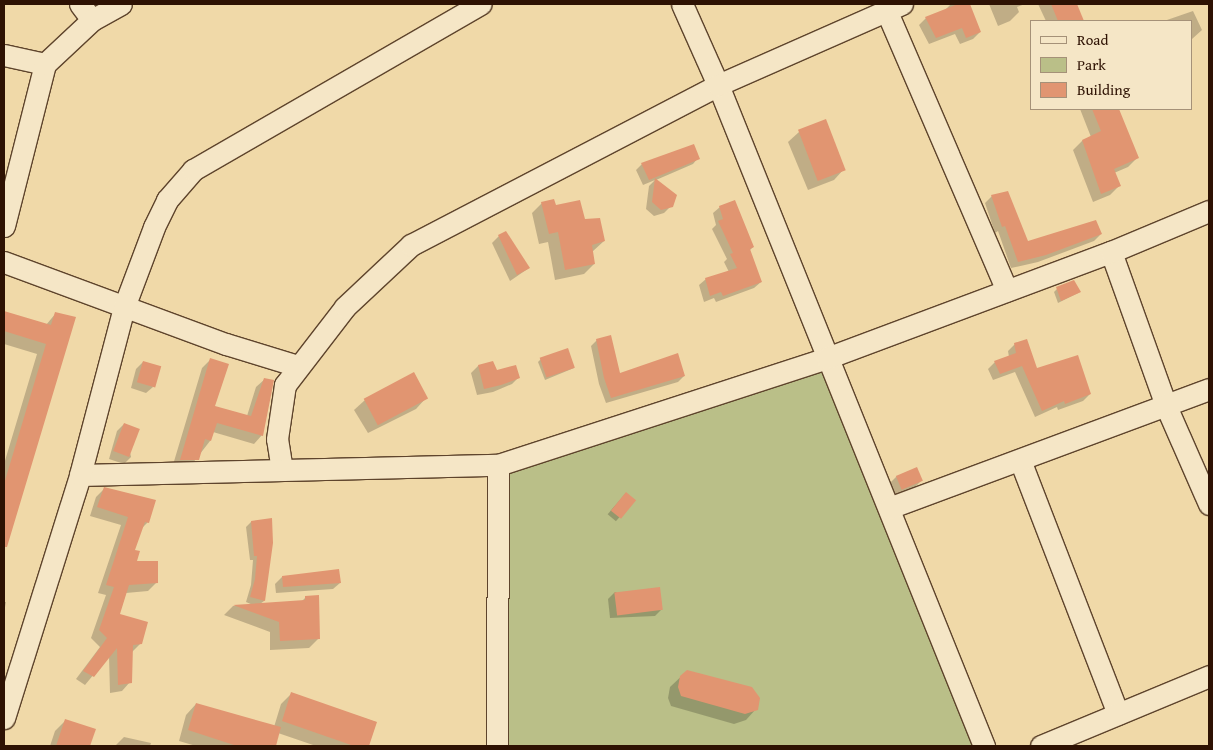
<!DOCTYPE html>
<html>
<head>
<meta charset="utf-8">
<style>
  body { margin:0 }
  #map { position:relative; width:1213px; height:750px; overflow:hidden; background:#f0d9a8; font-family:"Gentium Book Plus",serif }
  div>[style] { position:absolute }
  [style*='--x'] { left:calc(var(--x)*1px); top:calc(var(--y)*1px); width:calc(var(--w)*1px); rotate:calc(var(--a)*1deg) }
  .green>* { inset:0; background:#babf88 }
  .shadow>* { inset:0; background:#0003; transform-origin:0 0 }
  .building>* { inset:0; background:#e19571; transform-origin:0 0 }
  .roads { filter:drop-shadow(1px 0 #5e442c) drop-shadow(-1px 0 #5e442c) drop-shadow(0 1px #5e442c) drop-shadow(0 -1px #5e442c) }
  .minor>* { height:21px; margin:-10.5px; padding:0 10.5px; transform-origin:10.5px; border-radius:10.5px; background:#f5e6c6 }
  span { translate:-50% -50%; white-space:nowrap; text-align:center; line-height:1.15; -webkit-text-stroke:5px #f5e6c6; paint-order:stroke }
  .frame { position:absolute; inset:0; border:5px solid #2e1203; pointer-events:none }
  .legend { position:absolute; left:1030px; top:20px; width:162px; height:90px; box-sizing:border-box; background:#f5e6c6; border:1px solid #a59178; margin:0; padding:6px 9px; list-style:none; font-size:15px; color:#2e1203 }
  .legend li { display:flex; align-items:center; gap:10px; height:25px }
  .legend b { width:25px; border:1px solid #a59178 }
</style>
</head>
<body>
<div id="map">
  <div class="green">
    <div style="clip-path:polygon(829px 360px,988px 746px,496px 746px,498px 467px)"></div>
  </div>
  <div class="shadow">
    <div style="clip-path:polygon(951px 4px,969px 4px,980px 32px,973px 39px,960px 44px,955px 34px,929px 44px,919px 25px,926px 18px,945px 10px)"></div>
    <div style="clip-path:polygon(989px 4px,1025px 4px,1017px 7px,1019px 12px,1010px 21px,998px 26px)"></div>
    <div style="clip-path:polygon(1038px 4px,1075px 4px,1082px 18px,1079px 21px,1046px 21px)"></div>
    <div style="clip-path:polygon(1193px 11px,1202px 30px,1192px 39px,1192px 21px,1164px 21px)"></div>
    <div style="clip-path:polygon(1080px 109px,1118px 109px,1137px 158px,1128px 167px,1114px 173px,1119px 186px,1110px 195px,1093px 202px,1073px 150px,1082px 141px,1091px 137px)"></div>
    <div style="clip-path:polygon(799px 132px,844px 169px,834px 180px,808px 190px,788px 142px)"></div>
    <div style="clip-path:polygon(698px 158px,693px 164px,656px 180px,671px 206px,664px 213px,654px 216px,646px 209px,649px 186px,655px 180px,643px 185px,636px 170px,642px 164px)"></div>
    <div style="clip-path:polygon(992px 196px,1027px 243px,1101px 234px,1094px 241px,1038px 262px,1011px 268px,998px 231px,995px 233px,985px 203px)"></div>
    <div style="clip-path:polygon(542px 203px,584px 221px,604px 241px,592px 252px,594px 264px,584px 274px,555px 280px,548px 242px,539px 244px,532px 213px)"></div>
    <div style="clip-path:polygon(720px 207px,753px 247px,749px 251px,761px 282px,754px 288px,716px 302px,714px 298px,704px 302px,699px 285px,706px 279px,729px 272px,724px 262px,727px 259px,712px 229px,716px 225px,713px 213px)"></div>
    <div style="clip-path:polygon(499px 236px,529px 268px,510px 281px,492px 243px)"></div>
    <div style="clip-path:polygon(1057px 289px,1080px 292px,1058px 303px,1054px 292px)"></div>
    <div style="clip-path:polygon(4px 312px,46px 325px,56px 313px,4px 532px,4px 464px,37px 354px,4px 344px)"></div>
    <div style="clip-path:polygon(597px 340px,620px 374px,684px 376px,678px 382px,606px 403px,599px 384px,591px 346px)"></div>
    <div style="clip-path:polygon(1015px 344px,1036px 370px,1090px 394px,1083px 401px,1058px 410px,1057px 407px,1035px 417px,1015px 372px,993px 380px,988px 369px,995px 362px,1009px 357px,1008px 351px)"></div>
    <div style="clip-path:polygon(211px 359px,213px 407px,247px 416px,256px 387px,265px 379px,262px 435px,254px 444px,213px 432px,210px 441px,189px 468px,172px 468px,202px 368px)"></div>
    <div style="clip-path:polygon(541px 359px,574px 368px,545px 380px,538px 362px)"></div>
    <div style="clip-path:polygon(143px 362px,153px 387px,146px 393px,131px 388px,136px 369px)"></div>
    <div style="clip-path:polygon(492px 362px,496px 372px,519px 377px,512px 384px,493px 392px,477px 395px,471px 373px,478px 366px)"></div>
    <div style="clip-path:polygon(426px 398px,416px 409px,368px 433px,354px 410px,365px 400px)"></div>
    <div style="clip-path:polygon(124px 424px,131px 457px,124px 464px,109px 459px,117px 431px)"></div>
    <div style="clip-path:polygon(896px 477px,921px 481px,914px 488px,894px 496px,890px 483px)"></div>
    <div style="clip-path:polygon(105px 488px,148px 522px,141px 529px,133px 551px,135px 562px,156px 583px,148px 591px,126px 593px,119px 614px,141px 643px,132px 652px,130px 682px,122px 691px,110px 693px,109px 656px,85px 685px,76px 679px,100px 647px,91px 638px,106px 595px,98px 593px,121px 525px,90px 516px,96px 497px)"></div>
    <div style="left:626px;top:493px;width:11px;height:28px;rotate:41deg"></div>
    <div style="clip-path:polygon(270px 519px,264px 601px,260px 604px,301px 602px,306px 597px,319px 638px,309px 648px,270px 650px,270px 632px,224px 615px,233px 606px,253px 605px,246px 602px,251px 585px,253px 560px,250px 560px,246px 527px,251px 522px)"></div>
    <div style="clip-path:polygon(282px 577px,340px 583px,333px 589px,276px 593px,275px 584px)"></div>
    <div style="clip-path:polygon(615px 592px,662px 609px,655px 616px,610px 618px,608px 599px)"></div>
    <div style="clip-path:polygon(4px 602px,6px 602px,4px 613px)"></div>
    <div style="clip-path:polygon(687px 671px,756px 709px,746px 720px,734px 724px,671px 706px,668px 698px,670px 687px)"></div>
    <div style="clip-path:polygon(291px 694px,376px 722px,368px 746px,316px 746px,278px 733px,275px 746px,196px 746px,179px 741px,186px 715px,196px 704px,274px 727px,281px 704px)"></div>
    <div style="clip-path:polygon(65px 721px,94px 729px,89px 746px,50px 746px,55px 731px)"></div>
    <div style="clip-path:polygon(124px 737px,151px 743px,150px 746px,115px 746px)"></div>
  </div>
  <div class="building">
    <div style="clip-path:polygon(958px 4px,970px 4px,981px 32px,966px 38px,962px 28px,936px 38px,925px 17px)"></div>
    <div style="clip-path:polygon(1051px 4px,1077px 4px,1084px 21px,1058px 21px)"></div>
    <div style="clip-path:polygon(1092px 109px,1119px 109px,1139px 158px,1114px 169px,1121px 186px,1101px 194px,1082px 140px,1101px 131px)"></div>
    <div style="left:826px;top:119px;width:55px;height:30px;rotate:69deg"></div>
    <div style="clip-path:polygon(694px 144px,700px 159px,649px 180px,641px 163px)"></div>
    <div style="clip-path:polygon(655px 178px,677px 195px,673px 207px,661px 210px,652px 202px)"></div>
    <div style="clip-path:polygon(1008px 191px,1028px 241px,1096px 220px,1102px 234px,1046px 255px,1018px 262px,1005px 226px,1002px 227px,991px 195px)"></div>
    <div style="clip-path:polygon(554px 199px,556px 205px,580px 200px,585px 219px,600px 218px,605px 241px,592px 245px,595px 264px,565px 270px,558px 232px,549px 234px,541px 202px)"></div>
    <div style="clip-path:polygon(735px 200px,754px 247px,750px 249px,762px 282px,723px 296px,721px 292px,710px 296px,705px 278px,737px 268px,730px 254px,733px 253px,718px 221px,723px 219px,719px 206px)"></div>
    <div style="clip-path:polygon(506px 231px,530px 268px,517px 275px,498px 235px)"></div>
    <div style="clip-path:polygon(1074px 280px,1081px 292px,1061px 301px,1056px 287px)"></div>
    <div style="clip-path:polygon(4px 311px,51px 325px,55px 312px,76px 317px,7px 547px,4px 547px,4px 484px,46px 344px,4px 331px)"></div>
    <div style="clip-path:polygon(611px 335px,620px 373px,678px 353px,685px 376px,611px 398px,604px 378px,596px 339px)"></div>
    <div style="clip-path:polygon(1027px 339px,1037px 368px,1078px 355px,1091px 394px,1065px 404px,1064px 401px,1042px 411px,1022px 366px,1000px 374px,994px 361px,1016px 353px,1014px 343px)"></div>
    <div style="left:568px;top:348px;width:21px;height:30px;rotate:71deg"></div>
    <div style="clip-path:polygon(210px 358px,229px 364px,215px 406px,251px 416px,264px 378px,274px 380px,263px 436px,217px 423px,211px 441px,205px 439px,199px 460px,180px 460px)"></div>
    <div style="left:143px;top:361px;width:19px;height:22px;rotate:16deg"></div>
    <div style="clip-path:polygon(493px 361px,497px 370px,516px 365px,520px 378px,501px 385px,484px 389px,478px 365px)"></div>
    <div style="left:414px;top:372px;width:30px;height:57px;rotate:62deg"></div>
    <div style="left:124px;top:423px;width:17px;height:30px;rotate:21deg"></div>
    <div style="left:917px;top:467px;width:15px;height:23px;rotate:67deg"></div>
    <div style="clip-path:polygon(104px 487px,156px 500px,149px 523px,145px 522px,135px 550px,140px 551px,137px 561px,158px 561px,158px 583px,129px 585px,120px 614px,148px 622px,142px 644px,133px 645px,132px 683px,118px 685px,117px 648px,94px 677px,83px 671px,107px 638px,99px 630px,114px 587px,106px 585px,128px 517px,97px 507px)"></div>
    <div style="left:626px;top:492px;width:13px;height:24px;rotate:39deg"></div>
    <div style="clip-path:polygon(272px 518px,273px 543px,265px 601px,250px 597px,255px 579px,257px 556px,254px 556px,251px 521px)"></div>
    <div style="clip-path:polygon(339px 569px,341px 583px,283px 587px,282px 576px)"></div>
    <div style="left:660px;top:587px;width:23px;height:46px;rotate:83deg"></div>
    <div style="clip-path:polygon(319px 595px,320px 639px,280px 641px,279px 622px,233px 605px,305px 600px,305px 596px)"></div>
    <div style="clip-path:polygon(687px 670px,752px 687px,760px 698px,758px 710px,745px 714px,681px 696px,678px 687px,680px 676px)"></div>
    <div style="clip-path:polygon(291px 692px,377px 722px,369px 746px,354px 746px,282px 721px)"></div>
    <div style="clip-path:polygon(196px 703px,281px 727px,276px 746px,237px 746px,188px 730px)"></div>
    <div style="clip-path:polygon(65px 719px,96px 729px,90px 746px,56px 746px)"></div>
  </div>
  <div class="roads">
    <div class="minor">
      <div style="--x:80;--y:4;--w:20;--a:53"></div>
      <div style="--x:682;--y:4;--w:89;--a:66"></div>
      <div style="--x:718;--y:85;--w:713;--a:68.08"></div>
      <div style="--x:887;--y:12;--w:303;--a:66.7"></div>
      <div style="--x:4;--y:55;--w:42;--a:12.4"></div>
      <div style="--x:4;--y:226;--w:167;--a:-75.8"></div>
      <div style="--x:45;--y:64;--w:64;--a:-43.1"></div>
      <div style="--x:92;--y:20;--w:33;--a:-29"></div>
      <div style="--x:1111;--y:252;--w:164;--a:70.3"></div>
      <div style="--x:1166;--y:406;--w:107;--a:66.3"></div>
      <div style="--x:4;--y:262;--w:237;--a:20.3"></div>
      <div style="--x:226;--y:344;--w:75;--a:17"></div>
      <div style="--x:1020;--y:460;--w:272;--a:68.9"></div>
      <div style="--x:282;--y:470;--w:31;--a:-99"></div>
      <div style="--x:277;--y:439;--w:55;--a:-81.6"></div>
      <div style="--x:285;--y:385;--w:98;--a:-52.4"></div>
      <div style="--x:345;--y:307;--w:91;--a:-43.2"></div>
      <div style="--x:411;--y:245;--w:346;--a:-27.5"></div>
      <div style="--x:718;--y:85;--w:201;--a:-23.8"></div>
      <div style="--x:80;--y:475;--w:418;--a:-1.4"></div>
      <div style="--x:498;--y:465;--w:346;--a:-18"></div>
      <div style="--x:827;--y:358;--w:303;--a:-20.5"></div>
      <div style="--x:1111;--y:252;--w:106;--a:-22.7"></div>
      <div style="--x:889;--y:508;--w:341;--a:-20.4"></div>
      <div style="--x:4;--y:718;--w:255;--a:-72.6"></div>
      <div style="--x:80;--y:475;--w:174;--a:-75.3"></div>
      <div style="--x:124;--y:307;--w:85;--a:-69.4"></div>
      <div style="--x:154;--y:227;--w:30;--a:-64"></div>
      <div style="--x:167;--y:200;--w:40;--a:-49"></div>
      <div style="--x:193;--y:170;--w:332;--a:-30"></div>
      <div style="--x:497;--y:746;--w:281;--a:-89.8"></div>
      <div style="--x:1041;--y:746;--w:182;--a:-22.6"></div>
    </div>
  </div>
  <div class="frame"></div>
  <ul class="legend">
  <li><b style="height:6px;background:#f5e6c6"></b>Road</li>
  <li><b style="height:14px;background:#babf88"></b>Park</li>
  <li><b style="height:14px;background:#e19571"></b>Building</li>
  </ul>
</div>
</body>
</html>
